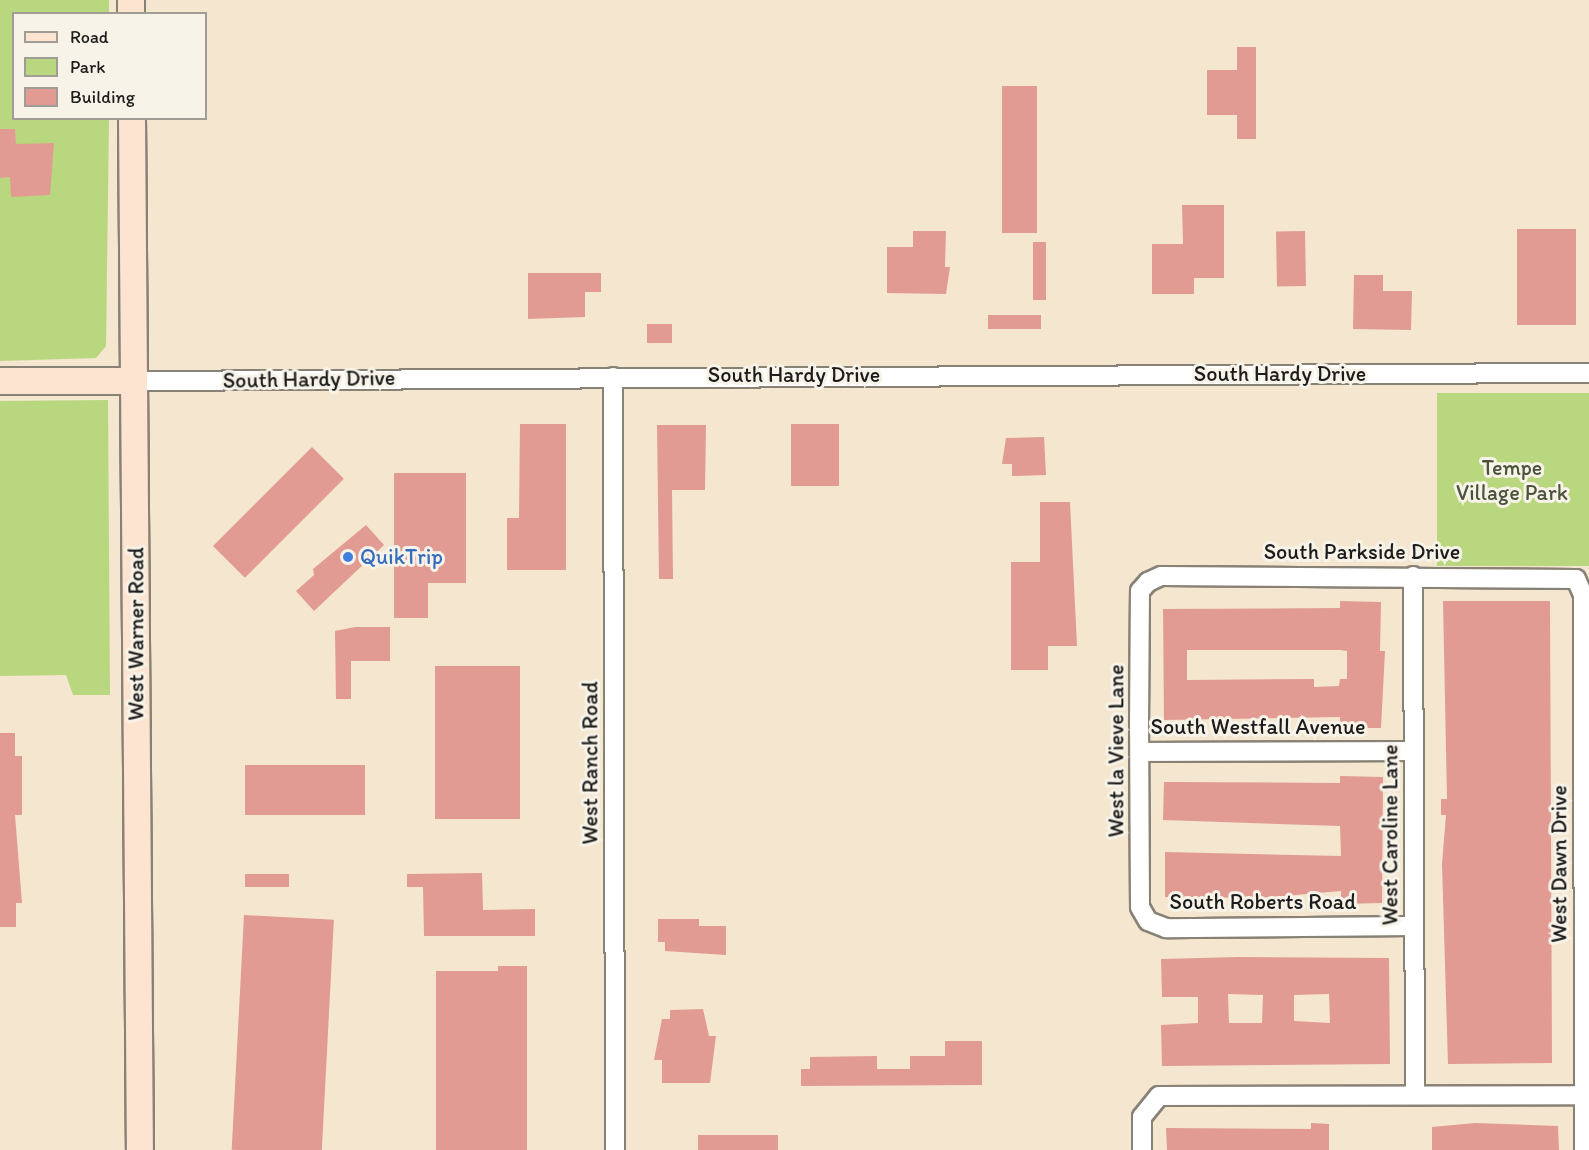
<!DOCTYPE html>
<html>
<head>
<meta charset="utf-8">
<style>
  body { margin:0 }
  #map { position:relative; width:1589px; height:1150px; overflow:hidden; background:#f4e6cf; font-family:Itim,sans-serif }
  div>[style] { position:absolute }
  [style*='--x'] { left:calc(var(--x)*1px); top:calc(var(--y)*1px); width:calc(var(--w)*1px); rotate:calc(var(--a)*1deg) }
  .green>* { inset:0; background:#b8d77f; transform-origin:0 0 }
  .building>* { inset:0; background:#e19b93; transform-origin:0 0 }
  .roads { filter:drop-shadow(2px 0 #888176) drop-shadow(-2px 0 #888176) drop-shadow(0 2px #888176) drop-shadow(0 -2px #888176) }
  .street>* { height:18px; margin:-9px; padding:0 9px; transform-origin:9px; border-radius:9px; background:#fff }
  .secondary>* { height:26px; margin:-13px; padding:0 13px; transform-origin:13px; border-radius:13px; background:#fde4d0 }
  .dots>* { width:16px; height:16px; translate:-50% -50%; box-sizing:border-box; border:3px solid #f7f3e8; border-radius:50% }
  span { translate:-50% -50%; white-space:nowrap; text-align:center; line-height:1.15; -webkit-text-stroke:6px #f7f3e8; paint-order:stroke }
  .street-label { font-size:22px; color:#1c1c1c }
  .park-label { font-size:22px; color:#4b543a }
  .shop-label { font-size:22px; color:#366cbe }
  .left { translate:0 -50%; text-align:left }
  .legend { position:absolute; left:12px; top:12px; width:195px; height:108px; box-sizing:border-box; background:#f7f3e8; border:2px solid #9f9d96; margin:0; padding:8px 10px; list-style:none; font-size:18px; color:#1c1c1c }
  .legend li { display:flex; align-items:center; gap:12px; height:30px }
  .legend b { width:30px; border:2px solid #9f9d96 }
</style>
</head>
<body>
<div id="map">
  <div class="green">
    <div style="clip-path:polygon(0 0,109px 0,109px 13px,14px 14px,14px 118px,109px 119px,106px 346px,96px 358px,0 361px)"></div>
    <div style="left:1437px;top:393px;width:152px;height:173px"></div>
    <div style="clip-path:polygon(108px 400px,110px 695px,73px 695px,66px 675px,0 676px,0 401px)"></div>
  </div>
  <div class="building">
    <div style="clip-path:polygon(1237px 47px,1256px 47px,1256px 139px,1237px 139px,1237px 115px,1207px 115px,1207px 70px,1237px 70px)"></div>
    <div style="left:1002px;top:86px;width:35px;height:147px"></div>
    <div style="clip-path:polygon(0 129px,15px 129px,16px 144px,54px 143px,50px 195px,11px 197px,10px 177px,0 178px)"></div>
    <div style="clip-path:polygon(1182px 205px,1224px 205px,1224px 278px,1194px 278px,1194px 294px,1152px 294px,1152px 244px,1183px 244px)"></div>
    <div style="left:1517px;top:229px;width:59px;height:96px"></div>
    <div style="clip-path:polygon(913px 231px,946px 231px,945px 267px,950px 267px,946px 294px,887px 293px,887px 247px,913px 247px)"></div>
    <div style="left:1305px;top:231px;width:55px;height:29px;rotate:89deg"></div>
    <div style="left:1033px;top:242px;width:13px;height:58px"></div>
    <div style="clip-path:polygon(528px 273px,601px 273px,601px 292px,585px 292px,585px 317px,528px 319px)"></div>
    <div style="clip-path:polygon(1354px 275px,1383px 275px,1383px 291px,1412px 291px,1411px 330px,1353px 329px)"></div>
    <div style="left:988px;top:315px;width:53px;height:14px"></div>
    <div style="left:647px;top:324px;width:25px;height:19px"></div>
    <div style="clip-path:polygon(520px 424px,566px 424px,566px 570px,507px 570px,507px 518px,519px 518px)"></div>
    <div style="left:791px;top:424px;width:48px;height:62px"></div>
    <div style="clip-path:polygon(657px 425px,706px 425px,705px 490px,672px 490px,673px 579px,659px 579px)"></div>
    <div style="clip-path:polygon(1044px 437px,1046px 475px,1012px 476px,1012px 464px,1002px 464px,1006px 438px)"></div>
    <div style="left:312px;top:447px;width:45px;height:140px;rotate:45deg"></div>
    <div style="clip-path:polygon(394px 473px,466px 473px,466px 583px,428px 583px,428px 618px,394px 618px)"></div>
    <div style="clip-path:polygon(1040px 502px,1070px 502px,1077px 646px,1048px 646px,1048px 670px,1011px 670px,1011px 562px,1040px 562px)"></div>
    <div style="clip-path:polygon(366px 525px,384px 545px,314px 611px,296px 591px,314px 575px,313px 569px)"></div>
    <div style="clip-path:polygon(evenodd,1340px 601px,1381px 602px,1380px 651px,1385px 651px,1381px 728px,1340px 728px,1340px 717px,1164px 720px,1163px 609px,1340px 608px,1340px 601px,1187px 650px,1340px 650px,1347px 651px,1347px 679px,1340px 679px,1339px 686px,1314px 687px,1314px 679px,1187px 680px,1187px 650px)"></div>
    <div style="clip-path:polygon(1443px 601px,1550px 601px,1552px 1063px,1448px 1064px,1442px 864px,1446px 815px,1441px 815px,1441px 799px,1447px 799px)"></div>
    <div style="clip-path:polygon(355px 627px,390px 627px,390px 661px,351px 661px,351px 699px,336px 699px,335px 631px)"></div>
    <div style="left:520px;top:666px;width:153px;height:85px;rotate:90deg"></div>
    <div style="clip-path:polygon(0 733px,15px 733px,15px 756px,22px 756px,22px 815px,15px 815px,22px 903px,16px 903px,16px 927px,0 927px)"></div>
    <div style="left:245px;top:765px;width:120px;height:50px"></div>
    <div style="clip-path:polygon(1340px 776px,1383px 777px,1382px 903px,1341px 904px,1341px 891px,1261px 898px,1165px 897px,1165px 852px,1341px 856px,1340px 826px,1163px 820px,1164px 782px,1340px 783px)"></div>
    <div style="clip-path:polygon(482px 873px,483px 910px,535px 909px,535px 936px,424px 936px,423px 887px,407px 887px,407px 874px)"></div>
    <div style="left:245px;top:874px;width:44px;height:13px"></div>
    <div style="left:244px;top:915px;width:90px;height:235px;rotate:3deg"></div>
    <div style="clip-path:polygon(658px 919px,699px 919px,699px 926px,726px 926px,726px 955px,665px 951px,665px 942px,658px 942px)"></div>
    <div style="clip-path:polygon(evenodd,1239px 957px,1389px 958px,1390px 1064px,1162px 1066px,1161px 1025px,1198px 1023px,1198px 997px,1162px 997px,1161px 959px,1239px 957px,1228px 994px,1263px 995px,1262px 1023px,1229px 1023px,1228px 994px,1239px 957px,1329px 994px,1330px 1023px,1294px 1021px,1294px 995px,1329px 994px)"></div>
    <div style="clip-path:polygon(498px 966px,527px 966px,527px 1150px,436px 1150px,436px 971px,498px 971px)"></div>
    <div style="clip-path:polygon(703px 1009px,709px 1036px,716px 1036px,710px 1083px,662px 1083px,662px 1060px,654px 1060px,662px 1019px,670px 1019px,670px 1010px)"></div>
    <div style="clip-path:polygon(945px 1041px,982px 1041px,982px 1085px,801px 1086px,801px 1069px,810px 1069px,810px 1057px,877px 1056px,877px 1069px,910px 1069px,910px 1056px,945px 1056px)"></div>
    <div style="clip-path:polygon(1311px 1123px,1329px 1124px,1329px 1150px,1167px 1150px,1166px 1128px,1311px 1129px)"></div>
    <div style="clip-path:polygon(1475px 1123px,1558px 1126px,1559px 1150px,1432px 1150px,1432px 1127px)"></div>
    <div style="left:698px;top:1135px;width:80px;height:15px"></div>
  </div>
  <div class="roads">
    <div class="street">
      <div style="--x:613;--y:377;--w:773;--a:89.85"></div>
      <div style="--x:134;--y:381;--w:1455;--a:-0.32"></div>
      <div style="--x:1413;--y:576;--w:518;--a:89.78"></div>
      <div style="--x:1140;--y:752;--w:273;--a:-0.2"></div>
      <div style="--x:1414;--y:926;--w:248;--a:179.5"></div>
      <div style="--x:1166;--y:928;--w:19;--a:-159"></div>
      <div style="--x:1148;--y:921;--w:16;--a:-120"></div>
      <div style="--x:1140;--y:907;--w:178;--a:-90.3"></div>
      <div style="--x:1139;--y:729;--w:138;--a:-89.6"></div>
      <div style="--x:1140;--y:591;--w:12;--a:-48"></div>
      <div style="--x:1148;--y:582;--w:14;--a:-25"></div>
      <div style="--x:1161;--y:576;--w:415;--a:0.4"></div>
      <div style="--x:1576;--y:579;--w:17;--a:66"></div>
      <div style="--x:1583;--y:595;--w:555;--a:89.9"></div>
      <div style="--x:1142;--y:1150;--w:33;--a:-90"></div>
      <div style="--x:1142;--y:1117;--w:27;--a:-51"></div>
      <div style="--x:1159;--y:1096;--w:424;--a:-0.1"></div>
    </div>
    <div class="secondary">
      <div style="--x:131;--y:0;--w:14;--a:90"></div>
      <div style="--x:132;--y:118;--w:1032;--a:89.56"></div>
      <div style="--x:0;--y:381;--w:134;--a:0"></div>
    </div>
  </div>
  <div class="dots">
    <div style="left:348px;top:557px;background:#3f7fe0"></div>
  </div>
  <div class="street-label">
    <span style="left:1280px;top:374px">South Hardy Drive</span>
    <span style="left:794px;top:375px">South Hardy Drive</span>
    <span style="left:309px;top:379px;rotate:-1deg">South Hardy Drive</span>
    <span style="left:1362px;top:552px">South Parkside Drive</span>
    <span style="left:136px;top:634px;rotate:-90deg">West Warner Road</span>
    <span style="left:1258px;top:727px">South Westfall Avenue</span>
    <span style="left:1116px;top:751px;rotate:-90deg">West la Vieve Lane</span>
    <span style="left:590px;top:763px;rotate:-90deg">West Ranch Road</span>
    <span style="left:1390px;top:835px;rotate:-90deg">West Caroline Lane</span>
    <span style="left:1559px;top:864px;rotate:-90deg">West Dawn Drive</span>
    <span style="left:1263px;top:902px">South Roberts Road</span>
  </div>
  <div class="park-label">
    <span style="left:1512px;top:480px">Tempe<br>Village Park</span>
  </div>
  <div class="shop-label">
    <span class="left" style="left:360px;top:557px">QuikTrip</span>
  </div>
  <ul class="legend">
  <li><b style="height:8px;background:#fde4d0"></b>Road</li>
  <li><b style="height:16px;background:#b8d77f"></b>Park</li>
  <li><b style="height:16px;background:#e19b93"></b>Building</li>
  </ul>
</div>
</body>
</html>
